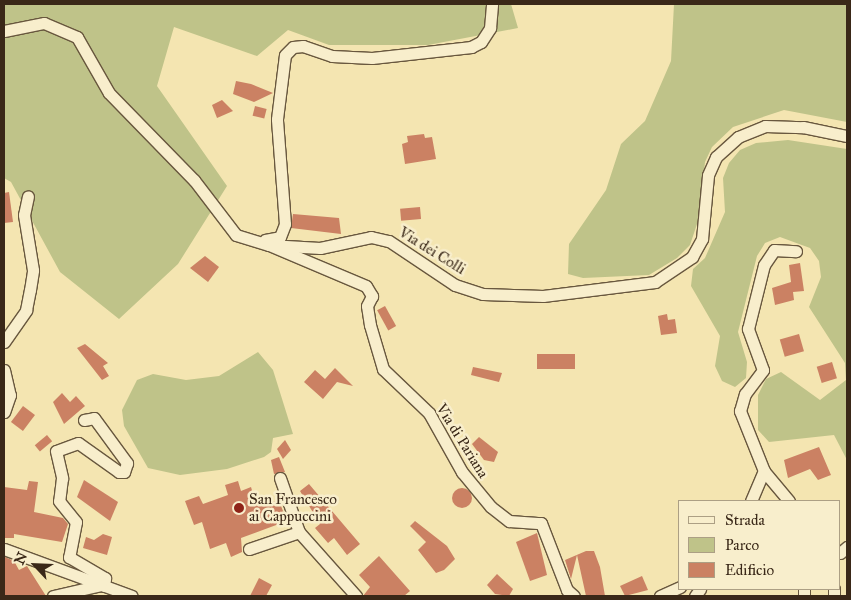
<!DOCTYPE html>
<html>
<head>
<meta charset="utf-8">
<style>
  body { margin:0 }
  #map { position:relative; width:851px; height:600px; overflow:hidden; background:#f4e5b1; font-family:"IM FELL Great Primer",serif }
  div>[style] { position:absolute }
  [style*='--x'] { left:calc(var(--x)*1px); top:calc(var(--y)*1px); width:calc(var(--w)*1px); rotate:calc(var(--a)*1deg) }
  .green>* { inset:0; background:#bfc389 }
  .building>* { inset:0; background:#cb8163; transform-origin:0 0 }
  .round { border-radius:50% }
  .roads { filter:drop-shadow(1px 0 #68573e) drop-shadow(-1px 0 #68573e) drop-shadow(0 1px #68573e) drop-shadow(0 -1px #68573e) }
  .minor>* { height:11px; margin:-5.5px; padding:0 5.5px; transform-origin:5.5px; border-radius:5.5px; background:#f8eecc }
  .dots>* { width:14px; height:14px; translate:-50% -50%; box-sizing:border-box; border:2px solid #f8eecc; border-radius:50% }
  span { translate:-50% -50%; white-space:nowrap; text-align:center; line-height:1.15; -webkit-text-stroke:5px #f8eecc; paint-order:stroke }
  .street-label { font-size:15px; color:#3a2818 }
  .poi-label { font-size:15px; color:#3a2818 }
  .left { translate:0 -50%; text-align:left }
  .frame { position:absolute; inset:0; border:5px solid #3a2818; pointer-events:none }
  .legend { position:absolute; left:678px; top:500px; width:162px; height:90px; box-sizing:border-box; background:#f8eecc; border:1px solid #ac9f84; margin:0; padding:6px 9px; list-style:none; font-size:15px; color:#3a2818 }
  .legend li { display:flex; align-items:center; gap:10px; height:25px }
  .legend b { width:25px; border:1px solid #ac9f84 }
  .north { position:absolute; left:10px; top:540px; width:50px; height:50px; -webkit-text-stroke:4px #f8eecc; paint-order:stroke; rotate:295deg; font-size:14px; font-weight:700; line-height:20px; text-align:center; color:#3a2818 }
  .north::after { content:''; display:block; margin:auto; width:18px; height:22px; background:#3a2818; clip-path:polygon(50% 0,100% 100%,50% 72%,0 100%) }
</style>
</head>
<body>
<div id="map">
  <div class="green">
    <div style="clip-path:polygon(4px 4px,511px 4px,518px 28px,428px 45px,329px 45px,288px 30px,257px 56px,174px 27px,157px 86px,227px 186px,178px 264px,119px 319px,60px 272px,11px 182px,4px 178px)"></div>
    <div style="clip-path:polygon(674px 4px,847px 4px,847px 122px,784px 110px,733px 127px,712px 147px,705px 162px,699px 218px,690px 245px,677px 258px,649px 275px,583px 278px,568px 274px,569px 244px,606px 190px,621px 144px,645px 121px,671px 61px)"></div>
    <div style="clip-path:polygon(788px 140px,847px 149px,847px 460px,834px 435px,769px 442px,758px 430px,758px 395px,766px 379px,781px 372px,820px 400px,846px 380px,845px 363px,809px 307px,821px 277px,819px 261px,810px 248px,780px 237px,765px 243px,757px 256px,738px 332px,747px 362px,746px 378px,735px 387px,722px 381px,715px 366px,720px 336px,691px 286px,693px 269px,705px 258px,725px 212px,723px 178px,729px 163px,740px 150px,756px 143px)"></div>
    <div style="clip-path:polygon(258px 352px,273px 370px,293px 434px,273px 438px,271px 452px,264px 457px,227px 469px,180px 475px,148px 468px,124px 426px,122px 410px,137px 380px,153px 374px,186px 380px,219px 376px)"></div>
  </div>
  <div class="building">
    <div style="clip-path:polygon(236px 81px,251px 84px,273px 93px,254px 102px,233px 94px)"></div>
    <div style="clip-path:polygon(222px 100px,233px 111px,217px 118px,212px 105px)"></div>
    <div style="left:255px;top:106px;width:12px;height:10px;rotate:14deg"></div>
    <div style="clip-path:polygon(424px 134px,425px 138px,432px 137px,436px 159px,405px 164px,402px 144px,408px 142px,407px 136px)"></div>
    <div style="clip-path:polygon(9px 192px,13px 222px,4px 223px,4px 193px)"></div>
    <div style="left:420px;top:207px;width:12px;height:20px;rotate:85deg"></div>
    <div style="clip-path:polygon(293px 214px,339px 218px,341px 234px,291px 228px)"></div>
    <div style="clip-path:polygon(205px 256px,219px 267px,208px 282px,190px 268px)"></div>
    <div style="clip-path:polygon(800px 263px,804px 291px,793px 292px,794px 300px,775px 305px,772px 288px,791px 282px,789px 265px)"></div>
    <div style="left:385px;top:306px;width:23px;height:9px;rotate:61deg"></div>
    <div style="clip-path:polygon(667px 314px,668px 320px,675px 319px,677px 333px,661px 335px,658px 316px)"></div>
    <div style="left:799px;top:334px;width:18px;height:20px;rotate:74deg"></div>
    <div style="clip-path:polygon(85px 344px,108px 363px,103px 366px,109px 376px,102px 380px,77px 348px)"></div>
    <div style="left:537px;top:354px;width:38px;height:15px"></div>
    <div style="left:832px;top:362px;width:17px;height:16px;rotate:73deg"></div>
    <div style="clip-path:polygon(473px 367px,502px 373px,499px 382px,471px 375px)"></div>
    <div style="clip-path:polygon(335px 368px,353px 386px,337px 382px,323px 399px,304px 382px,315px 370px,325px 379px)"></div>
    <div style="clip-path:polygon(62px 393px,70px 402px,76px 396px,85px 406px,64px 424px,53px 402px)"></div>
    <div style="left:23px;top:406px;width:15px;height:20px;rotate:37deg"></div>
    <div style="left:47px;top:435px;width:8px;height:16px;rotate:50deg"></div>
    <div style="clip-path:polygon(479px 437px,498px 452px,494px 462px,484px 460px,472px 444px)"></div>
    <div style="clip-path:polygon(285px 440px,291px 450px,283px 459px,277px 449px)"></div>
    <div style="clip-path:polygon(819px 447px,831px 475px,818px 480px,810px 469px,788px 478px,784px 460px)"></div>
    <div style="clip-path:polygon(279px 457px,285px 472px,274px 474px,271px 460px)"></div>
    <div style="clip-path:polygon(84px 480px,118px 502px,110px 521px,77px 497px)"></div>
    <div style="clip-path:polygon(29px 481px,38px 482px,34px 512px,63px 518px,68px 524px,62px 542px,14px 534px,14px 538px,4px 538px,4px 487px,27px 490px)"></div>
    <div style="clip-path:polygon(238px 481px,241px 491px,251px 487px,256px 504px,279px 501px,287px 521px,241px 538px,242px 552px,231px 557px,226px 543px,210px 549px,202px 522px,194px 525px,185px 501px,199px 496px,203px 504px,228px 495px,225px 485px)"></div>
    <div style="clip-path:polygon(309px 484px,360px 544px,347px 555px,334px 538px,328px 543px,315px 528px,320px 524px,300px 491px)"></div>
    <div class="round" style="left:452px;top:488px;width:20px;height:20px"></div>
    <div style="clip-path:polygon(415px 521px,447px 546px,455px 559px,444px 570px,436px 573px,418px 550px,426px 542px,410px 526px)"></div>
    <div style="clip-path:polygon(537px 533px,547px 575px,530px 581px,516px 542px)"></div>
    <div style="clip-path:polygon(103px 534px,112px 537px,107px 555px,83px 548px,86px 537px,94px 540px)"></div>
    <div style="clip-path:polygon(586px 551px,594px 551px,600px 567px,605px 596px,586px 596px,577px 555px,571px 579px,565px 560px)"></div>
    <div style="clip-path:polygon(379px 556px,410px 591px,404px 596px,363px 596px,370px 587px,359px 575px)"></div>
    <div style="clip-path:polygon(5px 557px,14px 561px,19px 570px,27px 566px,46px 596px,4px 596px)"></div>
    <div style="clip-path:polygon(497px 574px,513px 589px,509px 596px,495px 594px,487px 585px)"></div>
    <div style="clip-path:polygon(642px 576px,648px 590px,625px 596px,620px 586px)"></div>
    <div style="clip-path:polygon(259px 578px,272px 585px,266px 596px,250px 596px)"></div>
  </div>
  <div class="roads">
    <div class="minor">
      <div style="--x:4;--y:31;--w:41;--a:-11.3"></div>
      <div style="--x:44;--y:23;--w:36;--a:23"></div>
      <div style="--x:77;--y:37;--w:64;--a:60.3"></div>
      <div style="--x:109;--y:93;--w:122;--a:45.7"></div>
      <div style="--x:194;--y:180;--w:69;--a:52.6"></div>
      <div style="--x:236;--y:235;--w:34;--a:17"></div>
      <div style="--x:269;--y:245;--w:51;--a:3.4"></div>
      <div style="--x:320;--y:248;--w:52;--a:-12.2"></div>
      <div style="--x:371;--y:237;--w:18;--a:13"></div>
      <div style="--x:389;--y:241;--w:79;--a:33.7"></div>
      <div style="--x:455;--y:285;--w:29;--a:18"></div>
      <div style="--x:483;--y:294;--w:60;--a:1.9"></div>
      <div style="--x:543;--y:296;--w:113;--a:-7.1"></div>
      <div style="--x:655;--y:282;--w:45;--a:-34"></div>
      <div style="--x:692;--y:257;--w:21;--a:-61"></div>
      <div style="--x:702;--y:239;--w:64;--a:-84.6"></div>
      <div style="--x:708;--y:175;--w:20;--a:-66"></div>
      <div style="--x:716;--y:157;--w:30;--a:-42"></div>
      <div style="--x:738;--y:137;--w:29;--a:-22"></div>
      <div style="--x:765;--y:126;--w:38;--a:2"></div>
      <div style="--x:803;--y:127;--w:45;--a:11.6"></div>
      <div style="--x:265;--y:240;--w:15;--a:-11"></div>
      <div style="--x:280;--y:237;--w:14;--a:-69"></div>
      <div style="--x:285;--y:224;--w:105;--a:-94.4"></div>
      <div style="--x:277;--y:119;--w:64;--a:-82.9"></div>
      <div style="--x:285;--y:55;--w:11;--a:-45"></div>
      <div style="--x:293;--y:47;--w:10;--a:-6"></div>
      <div style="--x:303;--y:46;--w:31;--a:19"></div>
      <div style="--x:332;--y:56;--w:40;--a:2.9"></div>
      <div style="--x:372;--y:58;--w:100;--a:-6.3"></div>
      <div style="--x:471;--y:47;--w:11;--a:-27"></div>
      <div style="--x:481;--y:42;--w:17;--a:-57"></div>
      <div style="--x:490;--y:28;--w:24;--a:-85"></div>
      <div style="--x:269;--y:245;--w:105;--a:22.9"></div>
      <div style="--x:366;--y:286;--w:12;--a:59"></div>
      <div style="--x:372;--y:296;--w:11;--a:117"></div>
      <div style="--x:367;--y:306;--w:19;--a:81"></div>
      <div style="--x:370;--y:325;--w:46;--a:73.5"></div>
      <div style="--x:383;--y:369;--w:64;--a:43.7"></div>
      <div style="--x:429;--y:413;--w:68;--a:60.8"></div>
      <div style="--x:462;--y:472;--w:45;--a:50.4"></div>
      <div style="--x:491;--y:507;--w:23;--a:38"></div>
      <div style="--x:509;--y:521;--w:32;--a:4"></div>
      <div style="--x:541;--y:523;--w:72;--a:68.8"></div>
      <div style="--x:567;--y:590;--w:9;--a:41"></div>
      <div style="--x:4;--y:342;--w:39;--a:-55"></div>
      <div style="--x:26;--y:310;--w:20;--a:-79"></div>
      <div style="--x:30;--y:290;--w:20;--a:-81"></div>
      <div style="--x:33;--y:270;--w:56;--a:-99.3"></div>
      <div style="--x:24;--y:215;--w:19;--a:-78"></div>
      <div style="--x:4;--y:370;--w:26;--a:77"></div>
      <div style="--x:10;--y:395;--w:18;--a:109"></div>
      <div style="--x:84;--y:420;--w:10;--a:-11"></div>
      <div style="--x:94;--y:418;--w:56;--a:53.7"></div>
      <div style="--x:127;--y:463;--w:9;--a:108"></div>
      <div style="--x:124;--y:472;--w:5;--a:180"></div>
      <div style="--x:119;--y:472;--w:50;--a:-144.7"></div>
      <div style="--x:78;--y:443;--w:23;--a:160"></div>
      <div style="--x:56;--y:451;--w:28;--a:77"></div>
      <div style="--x:62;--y:478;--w:23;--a:97"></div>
      <div style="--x:59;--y:501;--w:27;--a:51"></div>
      <div style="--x:76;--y:522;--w:36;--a:101"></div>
      <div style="--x:69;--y:557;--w:42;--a:30.3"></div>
      <div style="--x:105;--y:578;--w:8;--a:97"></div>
      <div style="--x:280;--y:478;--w:57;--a:70.6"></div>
      <div style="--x:299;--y:532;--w:86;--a:48.3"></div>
      <div style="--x:751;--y:501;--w:33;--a:-67"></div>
      <div style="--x:789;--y:501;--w:39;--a:-130"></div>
      <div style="--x:764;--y:471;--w:65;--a:-111.8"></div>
      <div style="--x:740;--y:411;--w:18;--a:-74"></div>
      <div style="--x:745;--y:394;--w:30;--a:-53"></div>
      <div style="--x:763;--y:370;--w:44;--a:-110.1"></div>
      <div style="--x:748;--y:329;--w:66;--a:-76"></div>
      <div style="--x:764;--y:265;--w:18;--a:-56"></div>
      <div style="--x:774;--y:250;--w:22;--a:3"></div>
      <div style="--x:4;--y:549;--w:136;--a:20.2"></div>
      <div style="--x:249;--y:549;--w:53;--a:-18.8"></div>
      <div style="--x:840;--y:553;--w:9;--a:-41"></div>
      <div style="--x:804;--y:589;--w:7;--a:90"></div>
      <div style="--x:834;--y:589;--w:7;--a:90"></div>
      <div style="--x:53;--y:596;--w:49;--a:-12.9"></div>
      <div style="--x:660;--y:596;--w:22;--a:-24"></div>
      <div style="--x:695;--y:596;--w:9;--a:-54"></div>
    </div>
  </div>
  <div class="dots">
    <div style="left:239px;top:508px;background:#8f2418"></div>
  </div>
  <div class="street-label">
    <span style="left:432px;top:251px;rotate:32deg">Via dei Colli</span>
    <span style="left:462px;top:441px;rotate:58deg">Via di Pariana</span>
  </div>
  <div class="poi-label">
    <span class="left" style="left:249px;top:508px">San Francesco<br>ai Cappuccini</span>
  </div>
  <div class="frame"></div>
  <ul class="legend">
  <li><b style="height:6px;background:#f8eecc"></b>Strada</li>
  <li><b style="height:14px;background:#bfc389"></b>Parco</li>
  <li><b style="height:14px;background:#cb8163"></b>Edificio</li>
  </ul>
  <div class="north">N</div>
</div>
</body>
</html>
